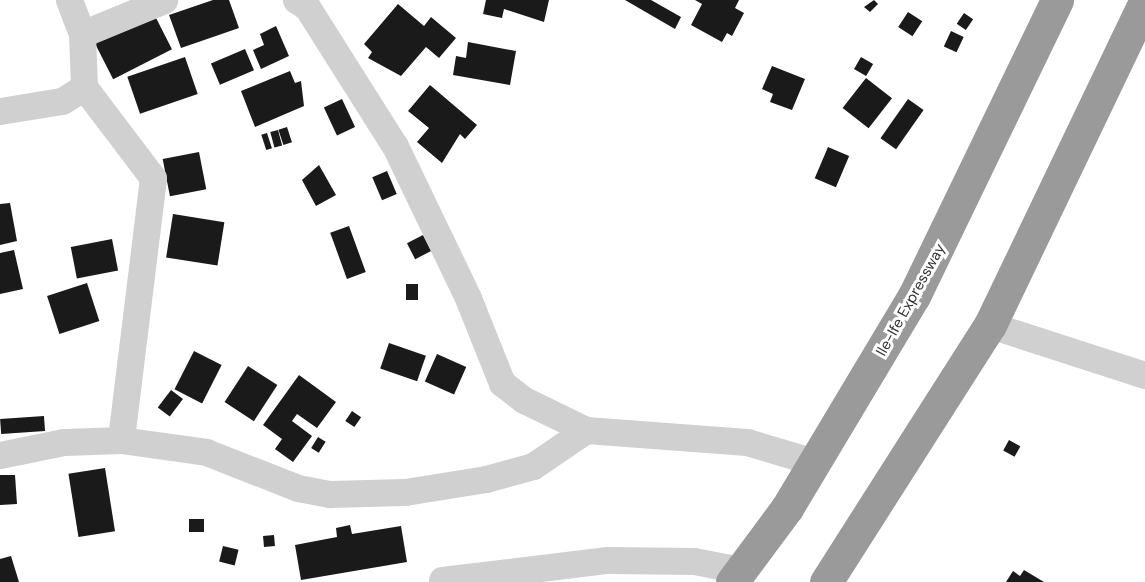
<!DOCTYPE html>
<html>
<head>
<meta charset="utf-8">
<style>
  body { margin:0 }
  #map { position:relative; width:1145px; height:582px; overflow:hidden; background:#fff; font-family:"DM Sans",sans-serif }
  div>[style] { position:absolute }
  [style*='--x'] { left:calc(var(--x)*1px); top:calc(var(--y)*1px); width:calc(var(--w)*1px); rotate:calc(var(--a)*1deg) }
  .building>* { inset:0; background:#1a1a1a; transform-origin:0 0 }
  .minor>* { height:27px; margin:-13.5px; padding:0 13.5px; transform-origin:13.5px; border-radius:13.5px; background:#d0d0d0 }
  .highway>* { height:33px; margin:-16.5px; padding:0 16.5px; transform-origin:16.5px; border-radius:16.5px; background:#9a9a9a }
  span { translate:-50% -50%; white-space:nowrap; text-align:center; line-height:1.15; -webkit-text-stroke:6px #fff; paint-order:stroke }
  .street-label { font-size:15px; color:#333 }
</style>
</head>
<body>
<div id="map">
  <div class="building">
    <div style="clip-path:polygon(213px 0,229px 0,239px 28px,181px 48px,169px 15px)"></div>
    <div style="clip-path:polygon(486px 0,549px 0,544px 22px,504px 9px,502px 18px,483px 14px)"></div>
    <div style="clip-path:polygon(625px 0,651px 0,681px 17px,675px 29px)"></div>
    <div style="clip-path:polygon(695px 0,739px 0,735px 8px,744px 13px,732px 36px,727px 33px,722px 42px,691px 25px,702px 4px)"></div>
    <div style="clip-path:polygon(874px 0,878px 4px,870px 12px,864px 7px)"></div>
    <div style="clip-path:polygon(398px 4px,424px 26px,431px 17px,456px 38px,439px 58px,426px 47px,401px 76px,368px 58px,372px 52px,364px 44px)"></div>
    <div style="left:152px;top:10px;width:44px;height:66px;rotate:63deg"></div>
    <div style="left:908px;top:12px;width:17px;height:18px;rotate:33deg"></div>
    <div style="left:964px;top:13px;width:11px;height:13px;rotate:34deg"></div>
    <div style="clip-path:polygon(276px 26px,289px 56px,261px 69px,253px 50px,264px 45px,260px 34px)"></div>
    <div style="left:951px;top:31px;width:14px;height:17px;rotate:25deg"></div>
    <div style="clip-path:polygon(468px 42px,516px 51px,510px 85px,453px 75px,456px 56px,466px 58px)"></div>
    <div style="left:245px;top:49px;width:23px;height:37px;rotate:67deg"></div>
    <div style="left:185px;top:57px;width:39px;height:61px;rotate:71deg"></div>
    <div style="left:861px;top:57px;width:14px;height:14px;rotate:30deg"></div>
    <div style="clip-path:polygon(772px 66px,805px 79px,792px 110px,770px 102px,773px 94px,762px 89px)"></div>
    <div style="clip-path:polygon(290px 71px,295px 83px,301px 81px,304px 106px,255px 127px,241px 91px)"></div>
    <div style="left:866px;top:78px;width:33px;height:38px;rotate:38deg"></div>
    <div style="clip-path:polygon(430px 85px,477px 125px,465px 139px,460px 134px,442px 163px,417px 142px,429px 128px,408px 111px)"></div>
    <div style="left:342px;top:99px;width:31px;height:20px;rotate:65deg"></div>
    <div style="left:908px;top:99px;width:19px;height:48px;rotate:35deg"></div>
    <div style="left:287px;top:127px;width:16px;height:9px;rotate:72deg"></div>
    <div style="left:278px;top:130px;width:16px;height:8px;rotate:75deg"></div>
    <div style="left:267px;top:133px;width:16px;height:6px;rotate:72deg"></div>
    <div style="left:828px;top:147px;width:23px;height:34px;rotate:23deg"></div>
    <div style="left:199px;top:152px;width:38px;height:37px;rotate:79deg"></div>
    <div style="clip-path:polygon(319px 165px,336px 195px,316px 206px,302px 180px)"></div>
    <div style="left:387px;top:171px;width:25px;height:16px;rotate:67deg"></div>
    <div style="clip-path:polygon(10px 203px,17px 241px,0 245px,0 204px)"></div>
    <div style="left:173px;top:214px;width:52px;height:44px;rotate:9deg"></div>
    <div style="left:349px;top:226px;width:49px;height:20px;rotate:70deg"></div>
    <div style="left:423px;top:235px;width:18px;height:18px;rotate:63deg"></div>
    <div style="left:112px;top:239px;width:32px;height:42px;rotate:79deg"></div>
    <div style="clip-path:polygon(14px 250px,23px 289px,0 294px,0 253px)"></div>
    <div style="left:87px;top:283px;width:40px;height:42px;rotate:72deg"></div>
    <div style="left:406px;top:284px;width:12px;height:16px"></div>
    <div style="left:389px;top:343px;width:39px;height:27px;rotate:19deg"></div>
    <div style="left:194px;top:351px;width:31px;height:43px;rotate:27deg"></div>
    <div style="left:437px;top:354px;width:32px;height:30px;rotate:24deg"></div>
    <div style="left:248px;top:366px;width:35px;height:43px;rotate:33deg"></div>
    <div style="clip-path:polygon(299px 375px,336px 402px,317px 428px,297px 414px,292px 421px,312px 436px,293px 462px,275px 449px,282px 439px,263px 425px)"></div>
    <div style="left:171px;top:390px;width:15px;height:22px;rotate:37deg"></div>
    <div style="left:352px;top:411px;width:11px;height:12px;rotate:34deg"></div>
    <div style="left:44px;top:416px;width:15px;height:44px;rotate:86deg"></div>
    <div style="left:318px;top:437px;width:9px;height:13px;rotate:32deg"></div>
    <div style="left:1009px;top:440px;width:13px;height:12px;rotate:29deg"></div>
    <div style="left:105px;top:468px;width:64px;height:37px;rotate:81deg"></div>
    <div style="clip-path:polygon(0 475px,15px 475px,17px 504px,0 505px)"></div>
    <div style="left:189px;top:519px;width:15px;height:13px"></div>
    <div style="clip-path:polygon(350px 525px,352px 534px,401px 526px,407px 562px,301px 580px,295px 545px,337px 537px,336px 528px)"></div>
    <div style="left:274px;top:535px;width:11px;height:11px;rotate:85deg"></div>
    <div style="left:223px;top:546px;width:16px;height:16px;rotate:14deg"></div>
    <div style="clip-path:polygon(11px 556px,19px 582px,0 582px,0 559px)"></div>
    <div style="clip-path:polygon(1024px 570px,1044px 582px,1006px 582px,1013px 571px,1020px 576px)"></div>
  </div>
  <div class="minor">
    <div style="--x:69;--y:0;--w:36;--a:69"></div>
    <div style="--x:82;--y:34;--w:53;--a:87.8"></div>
    <div style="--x:84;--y:87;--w:114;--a:52.8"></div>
    <div style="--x:153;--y:178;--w:264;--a:97"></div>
    <div style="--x:296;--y:0;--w:13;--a:32"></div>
    <div style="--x:307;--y:7;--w:165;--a:57.7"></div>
    <div style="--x:395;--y:146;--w:169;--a:64.3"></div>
    <div style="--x:468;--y:298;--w:92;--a:68.2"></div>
    <div style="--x:502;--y:383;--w:28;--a:38"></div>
    <div style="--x:524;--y:400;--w:69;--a:25.8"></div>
    <div style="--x:82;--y:34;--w:89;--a:-22.5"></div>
    <div style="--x:0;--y:111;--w:63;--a:-9.2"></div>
    <div style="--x:62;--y:101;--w:26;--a:-32"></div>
    <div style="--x:990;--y:325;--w:163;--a:17.9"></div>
    <div style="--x:0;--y:455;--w:65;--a:-11.5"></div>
    <div style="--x:64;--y:442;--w:57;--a:-2"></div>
    <div style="--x:121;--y:440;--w:86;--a:8"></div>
    <div style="--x:206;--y:452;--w:99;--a:21.4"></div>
    <div style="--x:298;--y:488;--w:33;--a:11"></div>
    <div style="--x:330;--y:494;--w:75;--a:-1.5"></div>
    <div style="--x:405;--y:492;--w:82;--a:-9.1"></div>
    <div style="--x:486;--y:479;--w:49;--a:-15.5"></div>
    <div style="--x:533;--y:466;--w:64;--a:-34.2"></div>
    <div style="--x:586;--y:430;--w:161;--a:4.3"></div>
    <div style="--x:747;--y:442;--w:70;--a:16.6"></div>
    <div style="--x:442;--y:580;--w:167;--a:-6.9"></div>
    <div style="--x:608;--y:560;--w:86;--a:0.7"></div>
    <div style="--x:694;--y:561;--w:47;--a:11.1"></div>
  </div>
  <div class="highway">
    <div style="--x:732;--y:582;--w:92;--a:-53.4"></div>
    <div style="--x:787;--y:508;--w:247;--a:-59.1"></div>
    <div style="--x:914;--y:296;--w:329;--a:-64.2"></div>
    <div style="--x:826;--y:582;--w:305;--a:-57.5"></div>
    <div style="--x:990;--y:325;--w:358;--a:-64.4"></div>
  </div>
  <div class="street-label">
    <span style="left:911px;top:300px;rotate:-61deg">Ile-Ife Expressway</span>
  </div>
</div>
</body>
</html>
